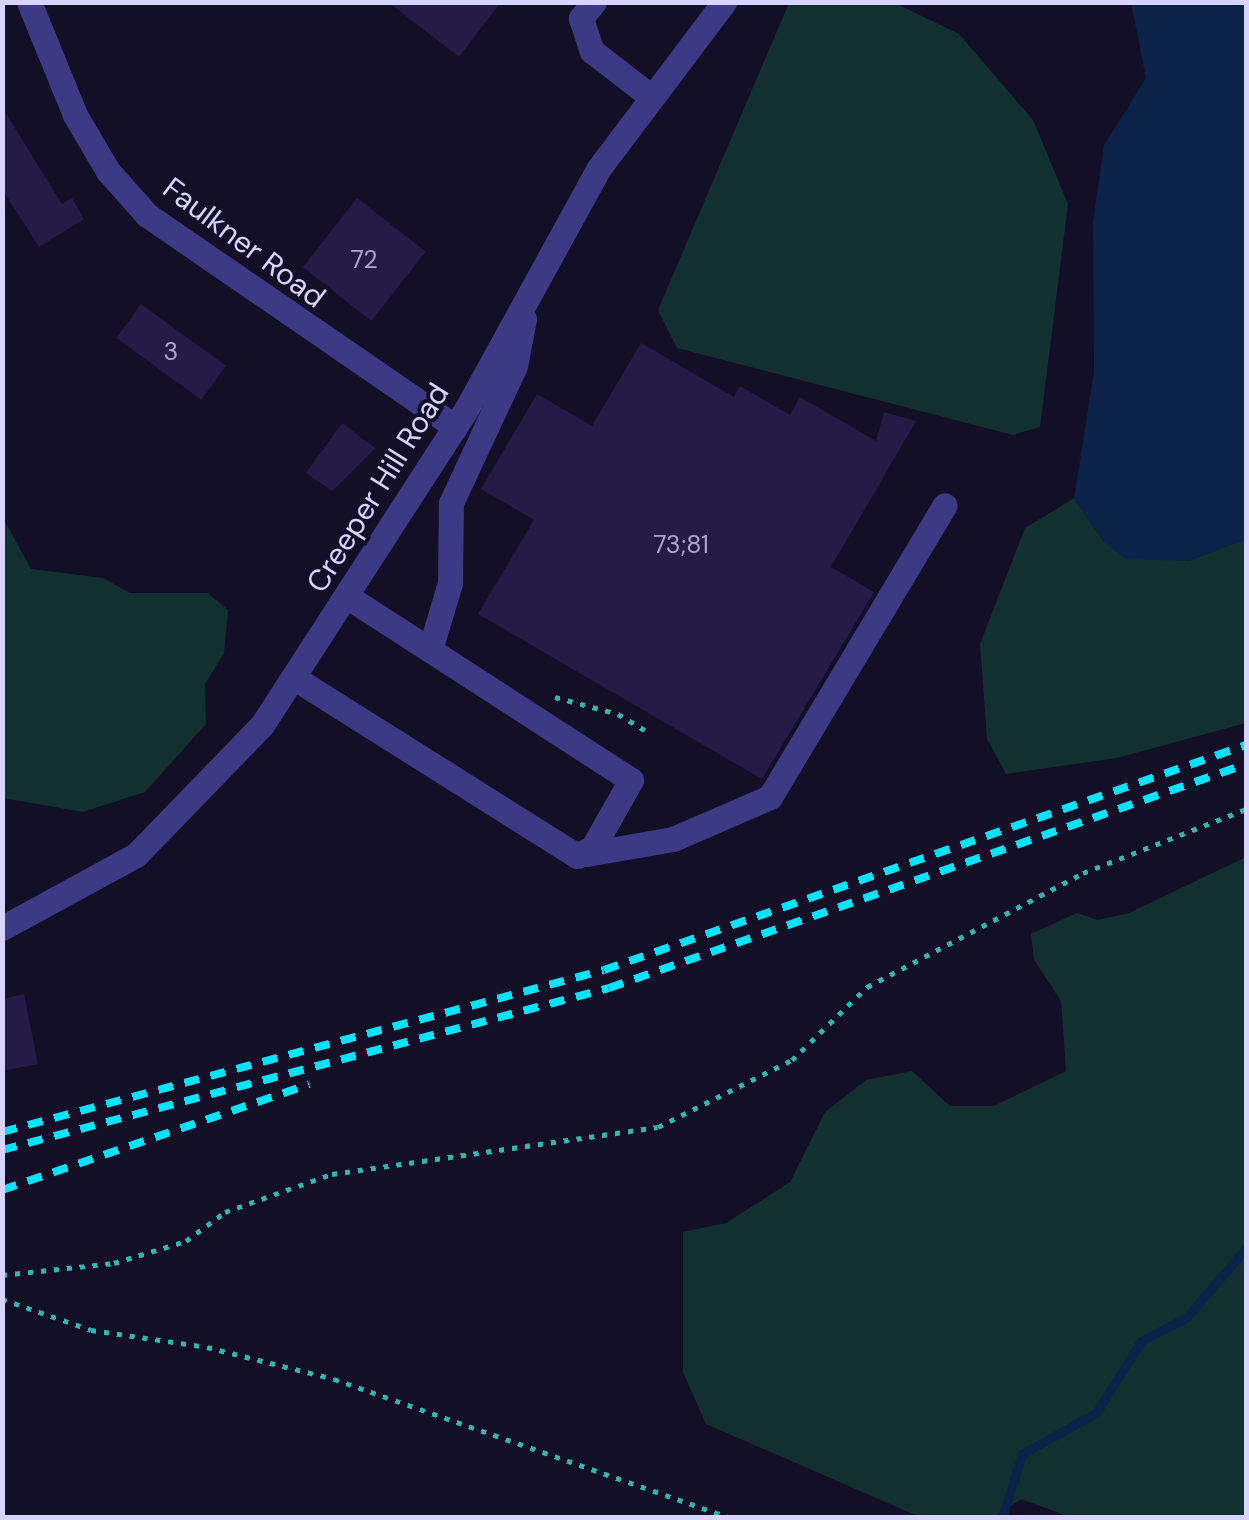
<!DOCTYPE html>
<html>
<head>
<meta charset="utf-8">
<style>
  body { margin:0 }
  #map { position:relative; width:1249px; height:1520px; overflow:hidden; background:#130f26; font-family:"DM Sans",sans-serif }
  div>[style] { position:absolute }
  [style*='--x'] { left:calc(var(--x)*1px); top:calc(var(--y)*1px); width:calc(var(--w)*1px); rotate:calc(var(--a)*1deg) }
  .green>* { inset:0; background:#12302f }
  .water>* { inset:0; background:#0c2248 }
  .stream>* { height:9px; margin:-4.5px; padding:0 4.5px; transform-origin:4.5px; border-radius:4.5px; background:#0c2248 }
  .building>* { inset:0; background:#241b47; transform-origin:0 0 }
  .path>* { height:5px; margin-top:-2.5px; transform-origin:0; background:repeating-linear-gradient(90deg,#2fb8b0 0 5px,transparent 0 13px) }
  .minor>* { height:25px; margin:-12.5px; padding:0 12.5px; transform-origin:12.5px; border-radius:12.5px; background:#3d3a85 }
  .rail>* { height:8px; margin-top:-4px; transform-origin:0; background:repeating-linear-gradient(90deg,#00e5ff 0 15px,transparent 0 27px) }
  span { translate:-50% -50%; white-space:nowrap; text-align:center; line-height:1.15; -webkit-text-stroke:8px #130f26; paint-order:stroke }
  .number-label { font-size:25px; color:#aca6d1 }
  .number-label span { -webkit-text-stroke-width:0 }
  .street-label { font-size:30px; color:#d9d4ff }
  .frame { position:absolute; inset:0; border:5px solid #d9d4ff; pointer-events:none }
</style>
</head>
<body>
<div id="map">
  <div class="green">
    <div style="clip-path:polygon(789px 3px,895px 3px,959px 34px,1033px 120px,1068px 204px,1040px 427px,1013px 435px,677px 348px,658px 310px)"></div>
    <div style="clip-path:polygon(1074px 498px,1104px 542px,1188px 561px,1246px 539px,1246px 723px,1117px 758px,1006px 774px,987px 739px,980px 644px,1025px 528px)"></div>
    <div style="clip-path:polygon(3px 518px,31px 569px,103px 578px,130px 593px,208px 593px,228px 610px,224px 653px,205px 684px,206px 724px,145px 792px,83px 812px,3px 798px)"></div>
    <div style="clip-path:polygon(1246px 857px,1246px 1517px,1070px 1517px,1021px 1499px,995px 1517px,920px 1517px,706px 1424px,683px 1372px,683px 1232px,726px 1223px,790px 1182px,825px 1112px,866px 1080px,912px 1071px,950px 1106px,994px 1106px,1066px 1071px,1061px 1001px,1034px 960px,1031px 934px,1077px 913px,1098px 920px,1129px 913px)"></div>
  </div>
  <div class="water">
    <div style="clip-path:polygon(1131px 3px,1246px 3px,1246px 539px,1188px 561px,1126px 559px,1104px 542px,1074px 498px,1094px 372px,1093px 222px,1104px 145px,1146px 78px)"></div>
  </div>
  <div class="stream">
    <div style="--x:1002;--y:1518;--w:67;--a:-72.6"></div>
    <div style="--x:1022;--y:1454;--w:85;--a:-29"></div>
    <div style="--x:1096;--y:1413;--w:85;--a:-58"></div>
    <div style="--x:1141;--y:1341;--w:52;--a:-27.6"></div>
    <div style="--x:1187;--y:1317;--w:91;--a:-49.5"></div>
  </div>
  <div class="building">
    <div style="clip-path:polygon(388px 2px,501px 2px,459px 57px)"></div>
    <div style="clip-path:polygon(2px 107px,62px 204px,72px 198px,84px 219px,39px 247px,2px 189px)"></div>
    <div style="left:357px;top:198px;width:87px;height:88px;rotate:38deg"></div>
    <div style="left:141px;top:304px;width:105px;height:42px;rotate:36deg"></div>
    <div style="clip-path:polygon(641px 343px,734px 397px,740px 386px,790px 415px,800px 397px,876px 441px,884px 412px,916px 421px,831px 567px,874px 592px,762px 779px,478px 614px,534px 520px,481px 489px,537px 394px,592px 426px)"></div>
    <div style="clip-path:polygon(342px 423px,375px 448px,332px 491px,306px 473px)"></div>
    <div style="clip-path:polygon(24px 994px,38px 1064px,2px 1071px,2px 999px)"></div>
  </div>
  <div class="path">
    <div style="--x:555;--y:697;--w:65;--a:15.1"></div>
    <div style="--x:618;--y:714;--w:37;--a:31"></div>
    <div style="--x:2;--y:1275;--w:113;--a:-6.1"></div>
    <div style="--x:114;--y:1263;--w:75;--a:-17"></div>
    <div style="--x:186;--y:1241;--w:49;--a:-36.6"></div>
    <div style="--x:225;--y:1212;--w:114;--a:-19.6"></div>
    <div style="--x:332;--y:1174;--w:329;--a:-8.2"></div>
    <div style="--x:658;--y:1127;--w:150;--a:-26.6"></div>
    <div style="--x:792;--y:1060;--w:105;--a:-44.2"></div>
    <div style="--x:867;--y:987;--w:244;--a:-27.8"></div>
    <div style="--x:1083;--y:873;--w:175;--a:-21.4"></div>
    <div style="--x:2;--y:1299;--w:94;--a:19.2"></div>
    <div style="--x:91;--y:1330;--w:117;--a:8.3"></div>
    <div style="--x:207;--y:1347;--w:131;--a:14.1"></div>
    <div style="--x:334;--y:1379;--w:420;--a:19.3"></div>
  </div>
  <div class="minor">
    <div style="--x:29;--y:2;--w:122;--a:67.8"></div>
    <div style="--x:75;--y:115;--w:65;--a:59.5"></div>
    <div style="--x:108;--y:171;--w:59;--a:48.4"></div>
    <div style="--x:147;--y:215;--w:374;--a:34.5"></div>
    <div style="--x:594;--y:2;--w:21;--a:129"></div>
    <div style="--x:581;--y:18;--w:35;--a:72"></div>
    <div style="--x:592;--y:51;--w:72;--a:37.7"></div>
    <div style="--x:430;--y:650;--w:70;--a:-73.4"></div>
    <div style="--x:450;--y:583;--w:80;--a:-89.3"></div>
    <div style="--x:451;--y:503;--w:151;--a:-65"></div>
    <div style="--x:515;--y:366;--w:48;--a:-79.2"></div>
    <div style="--x:296;--y:679;--w:332;--a:32.2"></div>
    <div style="--x:577;--y:856;--w:18;--a:-29"></div>
    <div style="--x:593;--y:847;--w:77;--a:-60.4"></div>
    <div style="--x:631;--y:780;--w:337;--a:-147.1"></div>
    <div style="--x:587;--y:854;--w:87;--a:-9.9"></div>
    <div style="--x:673;--y:839;--w:106;--a:-23.4"></div>
    <div style="--x:770;--y:797;--w:340;--a:-59.1"></div>
    <div style="--x:2;--y:928;--w:153;--a:-28.6"></div>
    <div style="--x:136;--y:855;--w:181;--a:-45.9"></div>
    <div style="--x:262;--y:725;--w:378;--a:-57.1"></div>
    <div style="--x:467;--y:408;--w:274;--a:-61.2"></div>
    <div style="--x:599;--y:168;--w:208;--a:-53"></div>
  </div>
  <div class="rail">
    <div style="--x:2;--y:1132;--w:623;--a:-15.06"></div>
    <div style="--x:604;--y:970;--w:680;--a:-19.31"></div>
    <div style="--x:2;--y:1150;--w:628;--a:-14.94"></div>
    <div style="--x:609;--y:988;--w:675;--a:-19.37"></div>
    <div style="--x:2;--y:1190;--w:325;--a:-19"></div>
  </div>
  <div class="number-label">
    <span style="left:364px;top:260px">72</span>
    <span style="left:171px;top:352px">3</span>
    <span style="left:681px;top:545px">73;81</span>
  </div>
  <div class="street-label">
    <span style="left:244px;top:243px;rotate:37deg">Faulkner Road</span>
    <span style="left:378px;top:488px;rotate:-58deg">Creeper Hill Road</span>
  </div>
  <div class="frame"></div>
</div>
</body>
</html>
